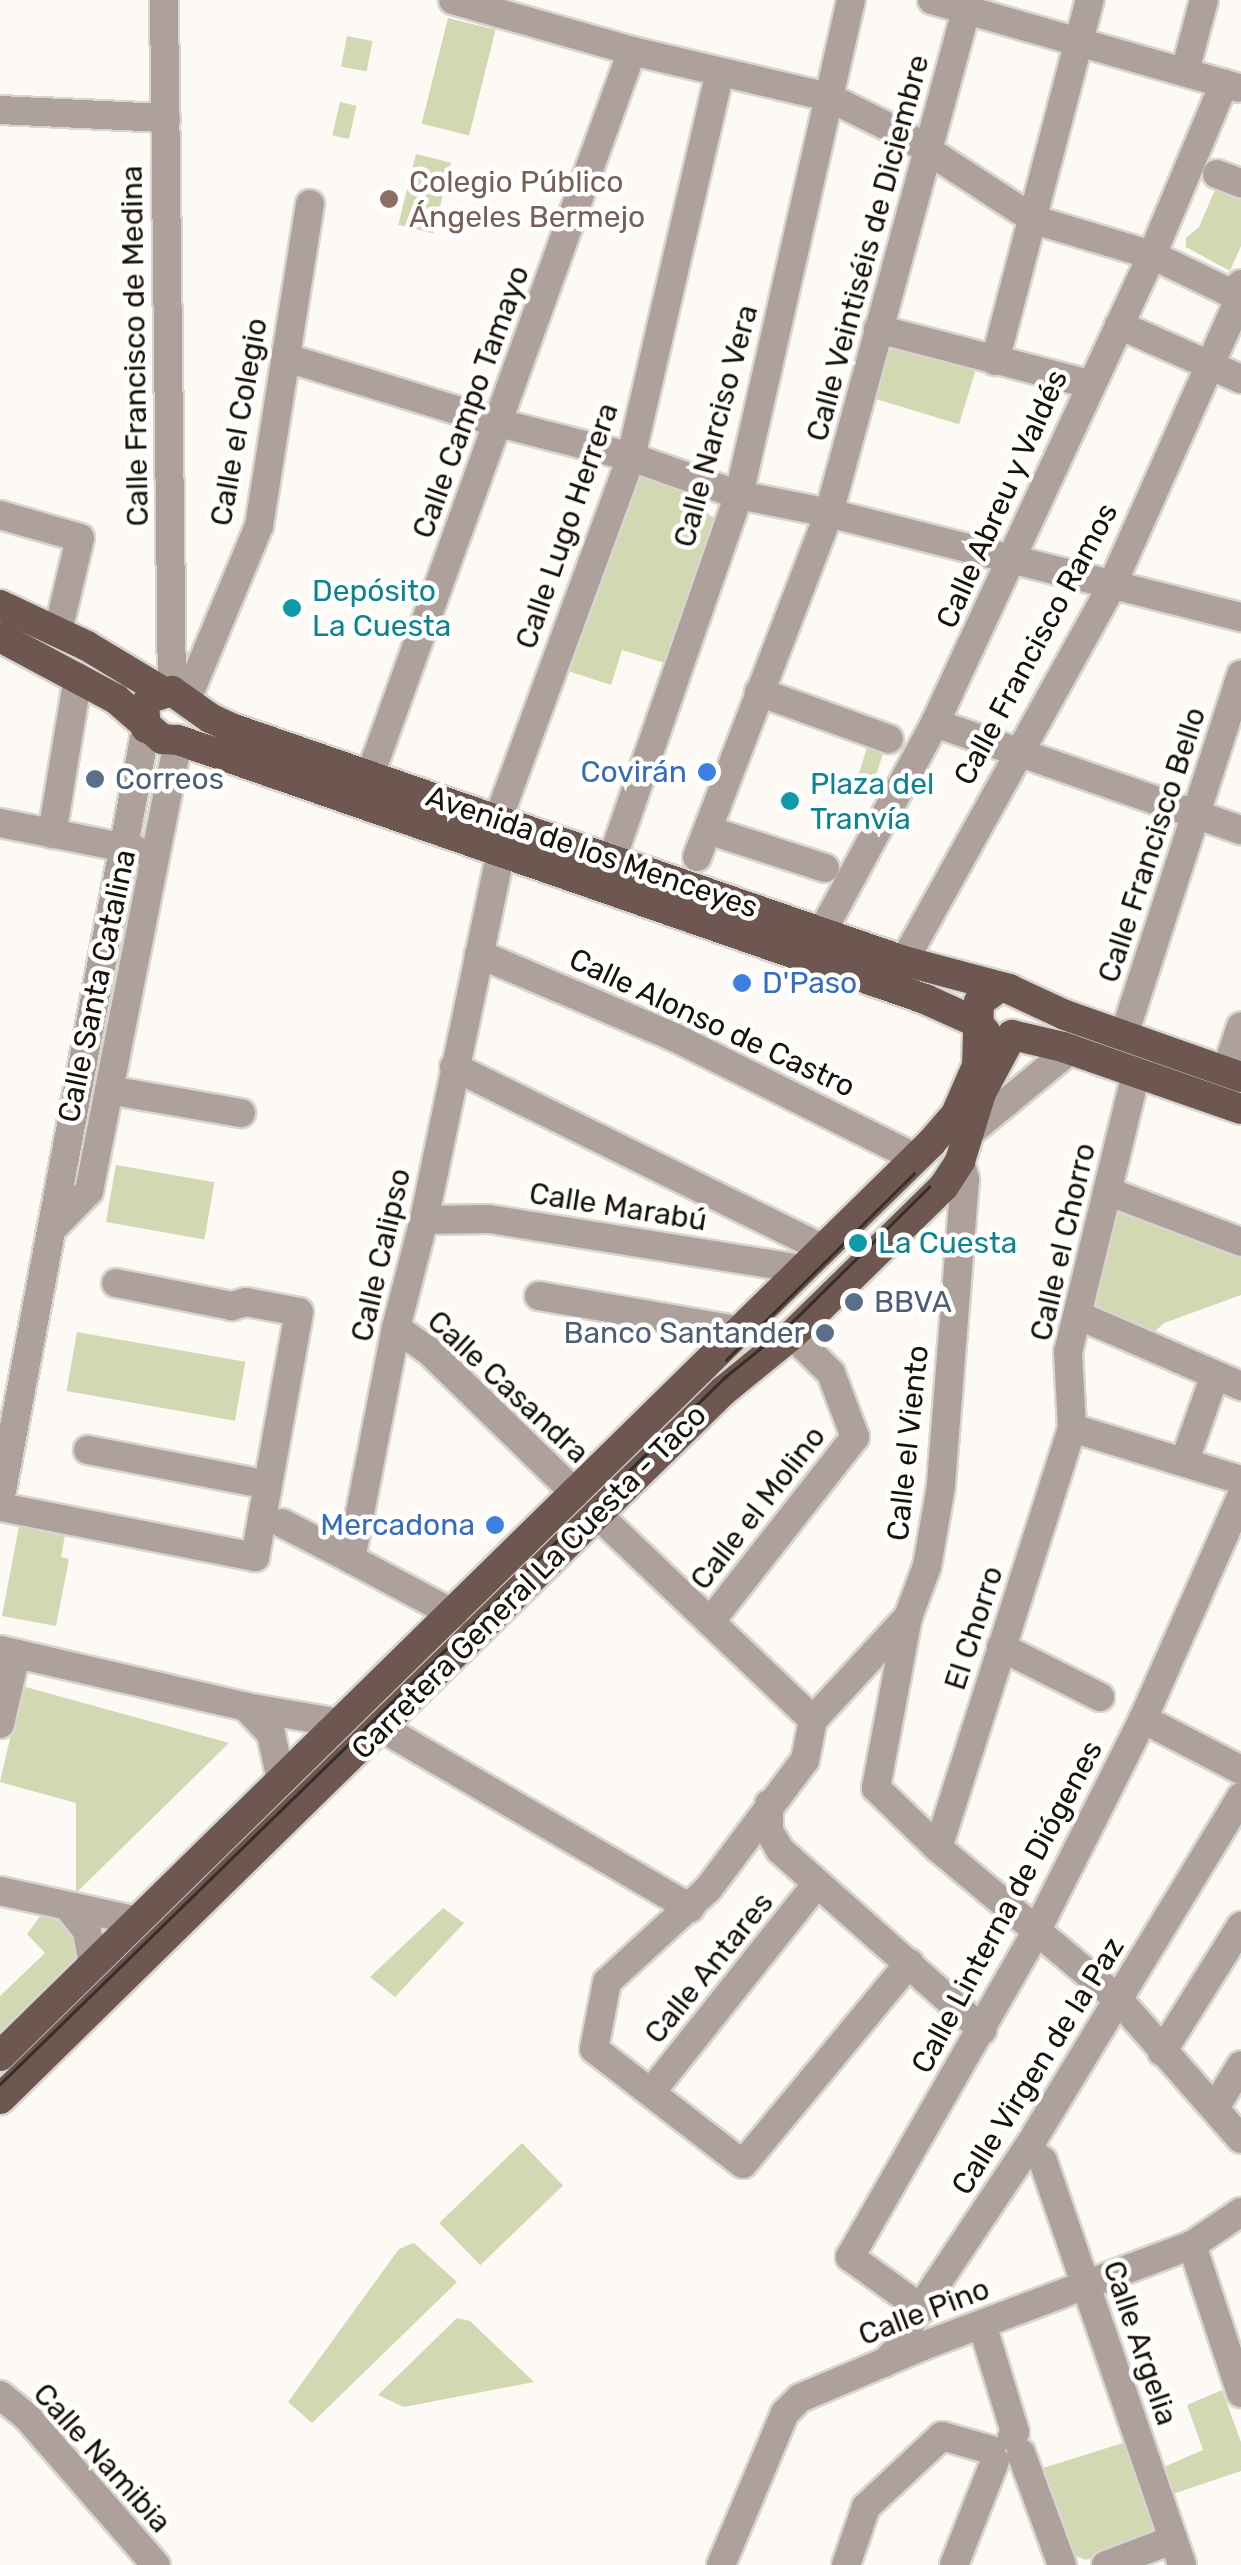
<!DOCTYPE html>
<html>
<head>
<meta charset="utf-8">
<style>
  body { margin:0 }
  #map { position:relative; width:1241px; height:2565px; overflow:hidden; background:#fdfaf5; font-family:Rubik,sans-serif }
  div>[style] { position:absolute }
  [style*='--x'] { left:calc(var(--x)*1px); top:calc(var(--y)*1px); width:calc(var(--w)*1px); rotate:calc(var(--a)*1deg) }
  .green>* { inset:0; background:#d1d8b2; transform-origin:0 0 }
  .roads { filter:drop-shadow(2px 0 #d8d5cf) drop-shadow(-2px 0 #d8d5cf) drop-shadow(0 2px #d8d5cf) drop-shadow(0 -2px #d8d5cf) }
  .minor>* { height:28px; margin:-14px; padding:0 14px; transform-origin:14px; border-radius:14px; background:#aea19c }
  .major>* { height:30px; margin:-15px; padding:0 15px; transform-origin:15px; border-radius:15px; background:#6e5750 }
  .tram>* { height:2.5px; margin:-1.25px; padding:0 1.25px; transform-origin:1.25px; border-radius:1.25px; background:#343027 }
  .dots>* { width:28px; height:28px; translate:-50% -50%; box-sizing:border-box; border:5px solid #fff; border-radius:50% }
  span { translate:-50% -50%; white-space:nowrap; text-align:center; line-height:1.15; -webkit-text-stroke:9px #fff; paint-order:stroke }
  .education-label { font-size:30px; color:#785e54 }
  .left { translate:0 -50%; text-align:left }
  .street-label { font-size:30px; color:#18130a }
  .culture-label { font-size:30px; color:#0d838f }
  .shop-label { font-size:30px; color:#366cbe }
  .right { translate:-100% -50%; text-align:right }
  .service-label { font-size:30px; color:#4e5e75 }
</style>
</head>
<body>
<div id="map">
  <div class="green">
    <div style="left:448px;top:18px;width:49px;height:109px;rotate:14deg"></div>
    <div style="left:347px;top:36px;width:26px;height:31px;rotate:11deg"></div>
    <div style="left:340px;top:102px;width:17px;height:34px;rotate:13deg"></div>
    <div style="left:416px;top:154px;width:36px;height:73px;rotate:14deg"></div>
    <div style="clip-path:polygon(1222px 187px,1241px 188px,1241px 246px,1230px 271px,1186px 247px,1186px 238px,1199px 227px,1214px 192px)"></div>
    <div style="left:888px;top:342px;width:92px;height:58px;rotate:17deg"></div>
    <div style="clip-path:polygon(637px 471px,697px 494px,709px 515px,718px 520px,665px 663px,622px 650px,611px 685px,565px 670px)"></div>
    <div style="left:868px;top:744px;width:17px;height:51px;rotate:17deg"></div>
    <div style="left:116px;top:1165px;width:100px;height:58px;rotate:10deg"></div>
    <div style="clip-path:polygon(1119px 1211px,1241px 1255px,1241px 1295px,1164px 1323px,1150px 1336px,1093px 1309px)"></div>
    <div style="left:77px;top:1332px;width:171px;height:60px;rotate:10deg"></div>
    <div style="clip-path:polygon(19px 1526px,65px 1535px,61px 1557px,69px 1559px,56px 1626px,2px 1616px)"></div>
    <div style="clip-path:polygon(22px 1686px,229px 1743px,76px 1893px,76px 1803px,0 1782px)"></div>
    <div style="clip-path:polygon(443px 1908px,464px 1923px,395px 1997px,370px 1977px)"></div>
    <div style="clip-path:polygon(41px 1915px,67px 1924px,78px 1952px,74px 1963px,0 2035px,0 1996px,45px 1953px,27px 1934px)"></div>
    <div style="left:522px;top:2143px;width:59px;height:115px;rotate:46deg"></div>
    <div style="clip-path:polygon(414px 2243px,457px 2282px,312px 2423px,288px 2402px,399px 2249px)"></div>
    <div style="clip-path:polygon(457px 2318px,470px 2321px,534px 2382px,404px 2407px,378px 2395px)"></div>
    <div style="clip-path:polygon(1222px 2390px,1241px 2442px,1241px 2471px,1167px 2496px,1159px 2469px,1203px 2450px,1187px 2405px)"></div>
    <div style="clip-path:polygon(1129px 2441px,1158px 2522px,1156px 2536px,1086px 2560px,1074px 2555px,1040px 2469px)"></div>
  </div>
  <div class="roads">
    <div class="minor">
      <div style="--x:164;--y:0;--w:691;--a:89.34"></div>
      <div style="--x:453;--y:0;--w:186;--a:15.9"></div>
      <div style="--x:632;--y:51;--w:201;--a:13.2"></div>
      <div style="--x:828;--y:97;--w:84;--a:26.3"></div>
      <div style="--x:903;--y:134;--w:158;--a:33.1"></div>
      <div style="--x:1035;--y:220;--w:122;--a:16.7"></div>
      <div style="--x:1152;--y:255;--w:99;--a:25.8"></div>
      <div style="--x:932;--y:0;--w:318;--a:16"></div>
      <div style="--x:1185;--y:71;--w:73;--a:-75"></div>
      <div style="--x:0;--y:110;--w:166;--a:2.8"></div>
      <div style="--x:1217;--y:174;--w:26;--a:21"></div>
      <div style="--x:1119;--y:325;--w:133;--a:23.9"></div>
      <div style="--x:878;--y:329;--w:218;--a:14.6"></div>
      <div style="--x:284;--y:357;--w:225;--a:17.1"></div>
      <div style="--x:499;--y:423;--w:136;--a:14.4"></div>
      <div style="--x:631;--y:457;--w:114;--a:19.4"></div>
      <div style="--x:739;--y:495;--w:92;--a:11.3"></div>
      <div style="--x:829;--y:513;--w:425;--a:14.2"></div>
      <div style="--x:995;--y:361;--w:373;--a:-75.3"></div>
      <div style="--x:0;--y:515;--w:83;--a:16"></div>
      <div style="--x:80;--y:538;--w:96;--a:103.3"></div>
      <div style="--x:759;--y:692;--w:138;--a:19.9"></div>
      <div style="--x:187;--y:699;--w:187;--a:-67.4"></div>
      <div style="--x:259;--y:526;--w:326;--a:-81"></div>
      <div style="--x:935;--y:723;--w:324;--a:19.3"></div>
      <div style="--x:370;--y:775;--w:770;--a:-70.11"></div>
      <div style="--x:498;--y:819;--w:386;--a:-69.8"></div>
      <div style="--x:631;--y:457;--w:395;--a:-77"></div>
      <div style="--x:0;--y:823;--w:139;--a:11.2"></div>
      <div style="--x:708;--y:830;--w:123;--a:18"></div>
      <div style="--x:52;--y:834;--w:159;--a:-80.6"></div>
      <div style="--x:697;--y:857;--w:368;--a:-69"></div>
      <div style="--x:829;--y:513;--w:532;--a:-74.74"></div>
      <div style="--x:612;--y:859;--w:386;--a:-70.8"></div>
      <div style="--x:739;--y:495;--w:508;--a:-77.25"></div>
      <div style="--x:822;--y:932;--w:238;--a:-61.6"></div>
      <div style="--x:935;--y:723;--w:516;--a:-65.12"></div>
      <div style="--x:1152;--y:255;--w:186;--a:-67.2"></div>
      <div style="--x:479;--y:954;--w:214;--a:23.1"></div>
      <div style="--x:676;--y:1038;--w:268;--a:26.6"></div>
      <div style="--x:904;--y:961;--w:430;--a:-61"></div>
      <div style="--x:1112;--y:585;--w:315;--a:-66"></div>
      <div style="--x:1240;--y:297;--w:13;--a:-86"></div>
      <div style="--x:1124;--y:1035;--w:379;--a:-72"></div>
      <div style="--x:454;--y:1067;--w:410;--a:26.2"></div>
      <div style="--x:1226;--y:1071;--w:47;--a:-71.6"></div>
      <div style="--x:109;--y:1090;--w:134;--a:9.9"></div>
      <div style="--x:968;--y:1134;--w:134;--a:-39.5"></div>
      <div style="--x:960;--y:1161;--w:19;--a:74"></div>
      <div style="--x:965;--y:1179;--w:308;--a:94.5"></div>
      <div style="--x:941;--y:1486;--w:81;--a:99.9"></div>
      <div style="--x:927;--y:1566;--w:54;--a:110.4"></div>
      <div style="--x:908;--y:1617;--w:174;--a:100.6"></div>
      <div style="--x:876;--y:1788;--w:86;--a:44.1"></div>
      <div style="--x:938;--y:1848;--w:235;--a:40"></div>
      <div style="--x:1118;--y:1999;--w:186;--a:48.7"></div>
      <div style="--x:1107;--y:1191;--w:143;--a:20.8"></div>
      <div style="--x:424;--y:1220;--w:65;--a:-0.9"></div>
      <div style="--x:489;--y:1219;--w:316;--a:9.1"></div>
      <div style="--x:52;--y:1229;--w:53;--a:-45.8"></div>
      <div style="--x:89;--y:1191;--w:460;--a:-78.8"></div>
      <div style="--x:539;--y:1296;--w:205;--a:9.8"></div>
      <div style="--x:1080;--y:1316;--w:176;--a:23.5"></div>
      <div style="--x:396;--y:1328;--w:39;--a:35"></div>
      <div style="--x:428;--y:1350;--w:206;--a:44.2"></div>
      <div style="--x:1072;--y:1428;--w:177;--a:17.1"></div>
      <div style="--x:88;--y:1450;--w:183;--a:11"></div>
      <div style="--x:1185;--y:1460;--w:90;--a:-70.6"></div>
      <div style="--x:0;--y:1501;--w:787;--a:-79.3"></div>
      <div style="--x:0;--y:1507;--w:260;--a:11.1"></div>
      <div style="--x:255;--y:1557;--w:249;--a:-79.8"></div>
      <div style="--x:299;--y:1312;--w:54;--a:-169.3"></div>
      <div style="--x:246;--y:1302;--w:15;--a:164"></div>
      <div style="--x:232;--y:1306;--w:118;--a:-168.8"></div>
      <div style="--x:599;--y:1516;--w:296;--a:43.6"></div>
      <div style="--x:282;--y:1523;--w:78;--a:27.6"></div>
      <div style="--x:454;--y:1614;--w:117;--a:-151.9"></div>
      <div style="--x:351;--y:1559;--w:235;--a:-79"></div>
      <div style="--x:396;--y:1328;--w:112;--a:-75.5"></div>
      <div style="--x:424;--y:1220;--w:375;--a:-78.2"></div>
      <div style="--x:907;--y:1618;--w:139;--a:132.7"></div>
      <div style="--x:813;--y:1720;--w:41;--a:101.3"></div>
      <div style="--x:805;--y:1760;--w:161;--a:126.9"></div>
      <div style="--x:708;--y:1889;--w:137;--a:137.4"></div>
      <div style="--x:607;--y:1982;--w:68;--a:101"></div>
      <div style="--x:594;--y:2049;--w:188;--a:37.7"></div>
      <div style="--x:743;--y:2164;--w:261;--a:-50.4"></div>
      <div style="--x:710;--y:1622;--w:235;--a:-51.9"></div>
      <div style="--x:855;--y:1437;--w:68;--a:-110.6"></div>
      <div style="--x:831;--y:1373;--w:54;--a:-135.7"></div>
      <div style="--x:1001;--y:1647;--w:111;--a:26.8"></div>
      <div style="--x:0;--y:1650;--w:253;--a:13"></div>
      <div style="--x:246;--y:1707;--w:95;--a:9.7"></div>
      <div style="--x:246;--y:1707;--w:37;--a:47"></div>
      <div style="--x:271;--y:1734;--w:47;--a:77.7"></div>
      <div style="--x:1143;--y:1719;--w:110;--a:27.5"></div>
      <div style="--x:0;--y:1724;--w:72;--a:-77.1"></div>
      <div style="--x:382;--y:1728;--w:357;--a:30.3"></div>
      <div style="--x:769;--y:1804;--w:27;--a:90"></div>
      <div style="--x:769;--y:1831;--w:22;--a:60"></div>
      <div style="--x:780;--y:1850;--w:271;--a:41.6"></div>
      <div style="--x:938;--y:1848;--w:441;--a:-72.3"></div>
      <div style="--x:1072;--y:1428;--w:76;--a:-93"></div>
      <div style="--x:1068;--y:1352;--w:288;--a:-76.3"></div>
      <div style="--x:0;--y:1891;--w:141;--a:12.3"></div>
      <div style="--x:69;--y:1908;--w:29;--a:52"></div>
      <div style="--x:87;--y:1931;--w:35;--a:80"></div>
      <div style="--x:1162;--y:2052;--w:149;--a:-57.9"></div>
      <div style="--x:652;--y:2091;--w:263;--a:-51.5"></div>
      <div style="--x:1215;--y:2108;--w:50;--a:-58.8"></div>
      <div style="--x:1027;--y:2149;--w:20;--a:37"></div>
      <div style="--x:1043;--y:2161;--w:427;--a:71"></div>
      <div style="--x:1192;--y:2245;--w:156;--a:71.7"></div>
      <div style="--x:922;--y:2309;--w:89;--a:-144.2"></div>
      <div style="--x:850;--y:2257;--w:377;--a:-60.2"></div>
      <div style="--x:1037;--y:1930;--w:236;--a:-63.3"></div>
      <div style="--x:1143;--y:1719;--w:243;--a:-66.2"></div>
      <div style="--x:982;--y:2324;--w:113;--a:73"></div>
      <div style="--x:1015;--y:2432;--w:6;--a:121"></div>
      <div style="--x:884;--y:2363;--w:24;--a:-45"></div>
      <div style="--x:901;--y:2346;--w:26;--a:-67"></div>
      <div style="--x:911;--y:2322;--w:208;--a:-56.2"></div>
      <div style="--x:1027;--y:2149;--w:412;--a:-58.7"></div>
      <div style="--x:0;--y:2395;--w:36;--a:39"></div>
      <div style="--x:28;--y:2418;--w:195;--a:49"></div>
      <div style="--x:1021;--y:2453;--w:119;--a:69.9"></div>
      <div style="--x:721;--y:2565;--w:165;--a:-67.2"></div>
      <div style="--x:785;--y:2413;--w:21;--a:-45"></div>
      <div style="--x:800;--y:2398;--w:134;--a:-22.9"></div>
      <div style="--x:923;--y:2346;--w:287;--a:-20.6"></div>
      <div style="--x:1192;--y:2245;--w:59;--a:-34"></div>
      <div style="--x:846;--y:2565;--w:61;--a:-71"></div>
      <div style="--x:866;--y:2507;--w:104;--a:-43.1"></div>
      <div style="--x:942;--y:2436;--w:51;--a:15.9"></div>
      <div style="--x:954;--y:2565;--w:112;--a:-68.5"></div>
      <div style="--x:1106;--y:2565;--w:71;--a:-20.7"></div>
    </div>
    <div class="major">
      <div style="--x:0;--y:605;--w:96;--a:25.2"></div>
      <div style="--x:87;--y:646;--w:87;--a:31"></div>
      <div style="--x:0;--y:637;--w:132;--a:28.1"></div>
      <div style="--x:116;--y:699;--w:61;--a:41"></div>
      <div style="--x:162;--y:739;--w:16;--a:4"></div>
      <div style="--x:178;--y:740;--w:791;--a:19.12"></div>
      <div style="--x:925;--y:999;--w:58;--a:24.4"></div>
      <div style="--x:978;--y:1023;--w:13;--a:51"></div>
      <div style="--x:146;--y:728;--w:21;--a:-95"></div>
      <div style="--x:144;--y:707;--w:11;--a:-56"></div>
      <div style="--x:150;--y:698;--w:23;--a:-18"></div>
      <div style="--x:172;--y:691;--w:47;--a:35.4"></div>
      <div style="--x:210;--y:718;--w:26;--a:25"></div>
      <div style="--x:234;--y:729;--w:709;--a:19.1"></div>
      <div style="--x:904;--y:961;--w:109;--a:14.9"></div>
      <div style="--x:1009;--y:989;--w:62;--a:24.9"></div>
      <div style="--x:1065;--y:1015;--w:187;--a:19.4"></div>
      <div style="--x:1012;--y:1035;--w:52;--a:13.2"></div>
      <div style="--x:1063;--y:1047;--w:188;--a:19.2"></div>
      <div style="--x:0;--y:2056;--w:1304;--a:-44.44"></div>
      <div style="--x:931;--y:1143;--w:38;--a:-49"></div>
      <div style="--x:956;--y:1114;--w:52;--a:-66.4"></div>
      <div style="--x:977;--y:1066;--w:64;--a:-88.2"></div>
      <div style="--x:979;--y:1002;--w:24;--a:-36"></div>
      <div style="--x:0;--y:2099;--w:1012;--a:-44.4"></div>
      <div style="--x:723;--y:1391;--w:89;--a:-39.1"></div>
      <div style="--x:792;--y:1335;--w:213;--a:-44.4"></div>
      <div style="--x:944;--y:1186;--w:30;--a:-57"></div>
      <div style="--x:960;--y:1161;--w:71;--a:-72.8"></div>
      <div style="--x:981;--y:1093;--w:66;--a:-61.9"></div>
    </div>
  </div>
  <div class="tram">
    <div style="--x:726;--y:1360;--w:265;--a:-44.8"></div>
    <div style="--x:0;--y:2084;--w:1013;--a:-44.28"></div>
    <div style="--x:725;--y:1377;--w:82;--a:-39.1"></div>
    <div style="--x:789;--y:1325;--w:197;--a:-44.6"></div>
  </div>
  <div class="dots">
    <div style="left:389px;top:199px;background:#8d6e63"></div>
    <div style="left:292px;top:608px;background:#0f9aa8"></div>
    <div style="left:707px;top:772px;background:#3f7fe0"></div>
    <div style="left:95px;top:779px;background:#5c6f8a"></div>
    <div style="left:790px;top:801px;background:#0f9aa8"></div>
    <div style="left:742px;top:983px;background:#3f7fe0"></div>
    <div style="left:858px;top:1243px;background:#0f9aa8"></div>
    <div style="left:854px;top:1302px;background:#5c6f8a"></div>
    <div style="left:825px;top:1333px;background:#5c6f8a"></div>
    <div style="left:495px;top:1525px;background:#3f7fe0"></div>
  </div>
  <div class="education-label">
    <span class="left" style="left:409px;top:199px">Colegio Público<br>Ángeles Bermejo</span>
  </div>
  <div class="street-label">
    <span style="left:868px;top:248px;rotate:-75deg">Calle Veintiséis de Diciembre</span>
    <span style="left:135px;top:346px;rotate:-91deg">Calle Francisco de Medina</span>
    <span style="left:471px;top:402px;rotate:-70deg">Calle Campo Tamayo</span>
    <span style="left:239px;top:422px;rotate:-80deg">Calle el Colegio</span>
    <span style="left:716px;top:426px;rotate:-75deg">Calle Narciso Vera</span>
    <span style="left:1002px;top:499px;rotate:-66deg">Calle Abreu y Valdés</span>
    <span style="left:567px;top:526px;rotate:-71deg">Calle Lugo Herrera</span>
    <span style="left:1036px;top:644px;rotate:-62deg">Calle Francisco Ramos</span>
    <span style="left:1152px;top:845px;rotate:-72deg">Calle Francisco Bello</span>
    <span style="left:592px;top:852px;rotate:19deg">Avenida de los Menceyes</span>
    <span style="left:97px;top:986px;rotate:-78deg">Calle Santa Catalina</span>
    <span style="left:712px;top:1023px;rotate:25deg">Calle Alonso de Castro</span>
    <span style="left:618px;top:1207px;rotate:9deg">Calle Marabú</span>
    <span style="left:1063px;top:1242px;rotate:-77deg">Calle el Chorro</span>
    <span style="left:381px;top:1255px;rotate:-77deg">Calle Calipso</span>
    <span style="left:508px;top:1387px;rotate:43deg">Calle Casandra</span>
    <span style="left:908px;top:1443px;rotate:-84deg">Calle el Viento</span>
    <span style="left:758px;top:1508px;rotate:-52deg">Calle el Molino</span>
    <span style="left:529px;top:1582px;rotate:-45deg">Carretera General La Cuesta - Taco</span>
    <span style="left:974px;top:1628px;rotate:-72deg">El Chorro</span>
    <span style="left:1007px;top:1907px;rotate:-62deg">Calle Linterna de Diógenes</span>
    <span style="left:709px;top:1968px;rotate:-51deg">Calle Antares</span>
    <span style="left:1038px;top:2066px;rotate:-58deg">Calle Virgen de la Paz</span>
    <span style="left:924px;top:2312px;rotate:-21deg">Calle Pino</span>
    <span style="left:1140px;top:2343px;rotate:71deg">Calle Argelia</span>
    <span style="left:102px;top:2458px;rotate:48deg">Calle Namibia</span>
  </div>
  <div class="culture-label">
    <span class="left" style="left:312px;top:608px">Depósito<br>La Cuesta</span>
    <span class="left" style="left:810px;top:801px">Plaza del<br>Tranvía</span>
    <span class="left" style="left:878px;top:1243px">La Cuesta</span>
  </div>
  <div class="shop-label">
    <span class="right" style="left:687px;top:772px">Covirán</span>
    <span class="left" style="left:762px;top:983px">D'Paso</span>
    <span class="right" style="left:475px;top:1525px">Mercadona</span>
  </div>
  <div class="service-label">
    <span class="left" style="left:115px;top:779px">Correos</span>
    <span class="left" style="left:874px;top:1302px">BBVA</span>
    <span class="right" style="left:805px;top:1333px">Banco Santander</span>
  </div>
</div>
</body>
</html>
